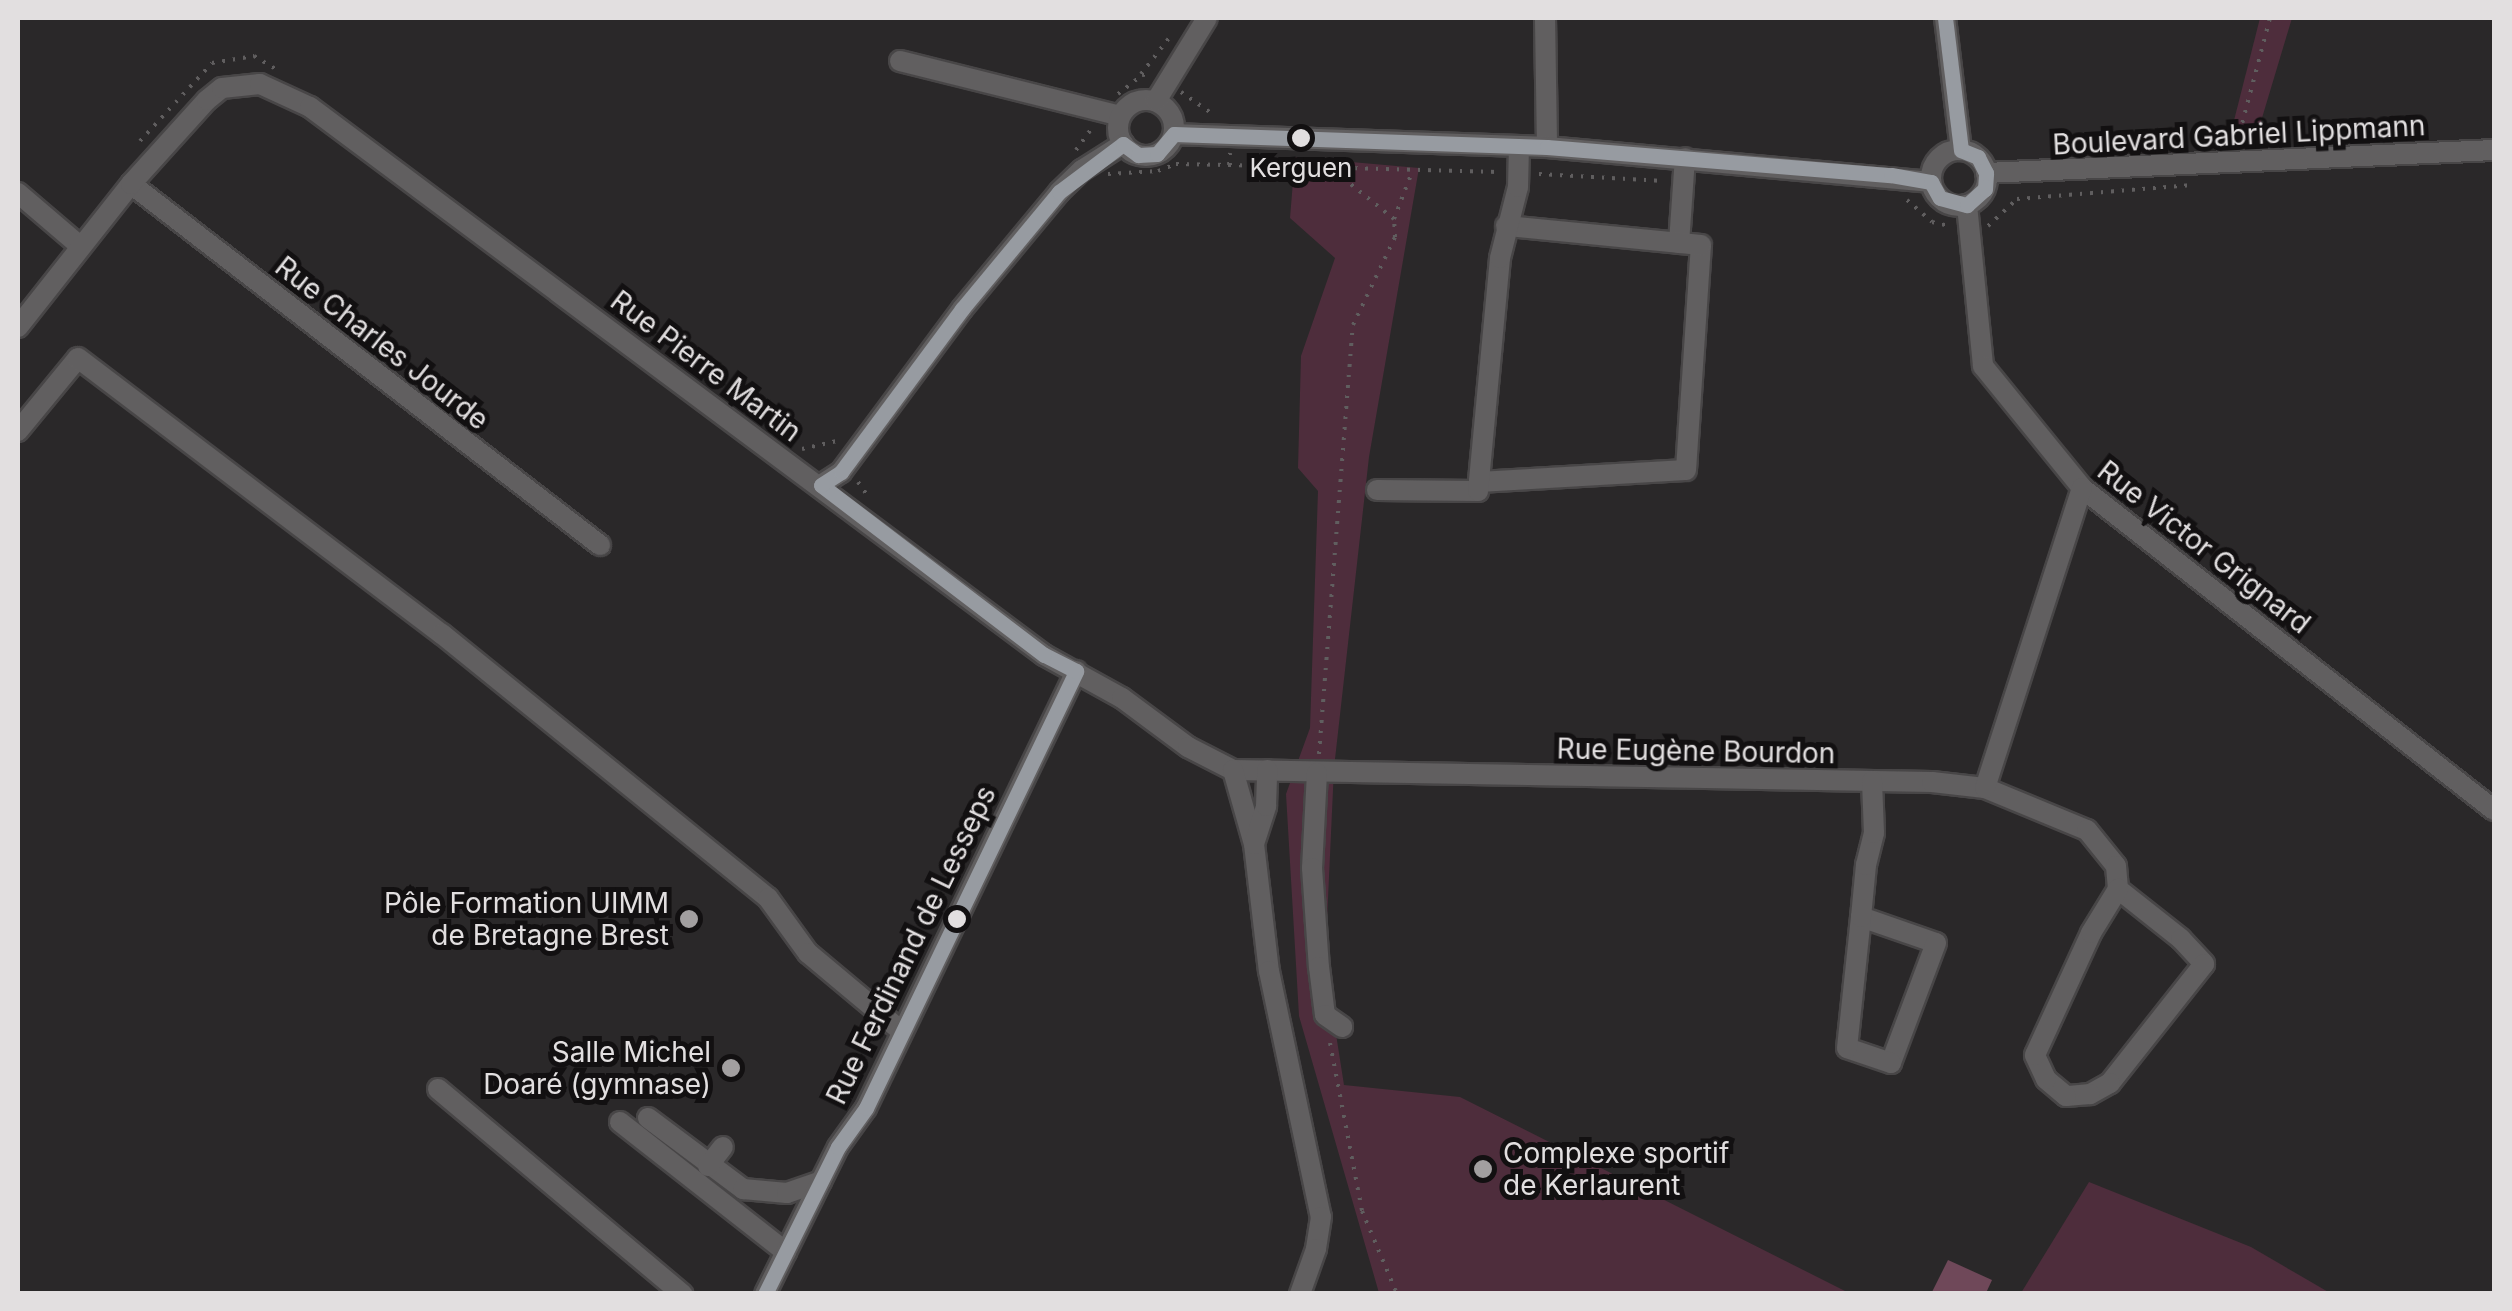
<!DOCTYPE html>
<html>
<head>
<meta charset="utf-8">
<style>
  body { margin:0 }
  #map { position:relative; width:2512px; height:1311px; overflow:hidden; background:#2a2829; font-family:Inter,sans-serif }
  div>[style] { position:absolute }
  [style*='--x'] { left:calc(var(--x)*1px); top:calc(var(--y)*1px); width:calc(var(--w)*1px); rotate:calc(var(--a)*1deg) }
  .green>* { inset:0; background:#4e2d3c }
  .water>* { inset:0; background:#6f4859 }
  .path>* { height:4px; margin-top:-2px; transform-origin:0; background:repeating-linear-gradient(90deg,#605e5f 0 2.5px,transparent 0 10.5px) }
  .roads { filter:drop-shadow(2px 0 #484647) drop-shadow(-2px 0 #484647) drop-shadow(0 2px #484647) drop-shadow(0 -2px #484647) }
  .minor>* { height:20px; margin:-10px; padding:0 10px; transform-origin:10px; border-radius:10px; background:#615f60 }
  .minor>.ring { margin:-10px; padding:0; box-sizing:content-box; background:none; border:20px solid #615f60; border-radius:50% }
  .bus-1>* { height:15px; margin:-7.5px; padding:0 7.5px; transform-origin:7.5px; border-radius:7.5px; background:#979ba1 }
  .dots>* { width:28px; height:28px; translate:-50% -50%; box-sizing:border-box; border:5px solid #121011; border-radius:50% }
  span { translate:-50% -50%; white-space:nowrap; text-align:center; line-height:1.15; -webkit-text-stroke:10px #121011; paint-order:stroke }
  .bus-label { font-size:26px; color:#e2dfe0 }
  .street-label { font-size:28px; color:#e2dfe0 }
  .poi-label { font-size:28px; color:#e2dfe0 }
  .right { translate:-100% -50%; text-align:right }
  .left { translate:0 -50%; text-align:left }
  .frame { position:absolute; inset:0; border:20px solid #e2dfe0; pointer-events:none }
</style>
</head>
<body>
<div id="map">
  <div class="green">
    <div style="clip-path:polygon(2260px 18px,2292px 18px,2253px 148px,2227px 148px)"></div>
    <div style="clip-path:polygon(1295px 157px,1419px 168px,1369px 457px,1334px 768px,1325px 964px,1344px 1085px,1460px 1097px,1849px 1293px,1379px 1293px,1299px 1016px,1286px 794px,1310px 728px,1318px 491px,1298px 468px,1301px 356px,1335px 258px,1290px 218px)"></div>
    <div style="clip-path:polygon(2089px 1182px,2251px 1247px,2330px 1293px,2021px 1293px)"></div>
  </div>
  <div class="water">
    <div style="clip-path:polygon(1948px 1260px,1992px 1280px,1986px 1293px,1932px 1292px)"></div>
  </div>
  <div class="path">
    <div style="--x:1141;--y:74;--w:46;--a:-52.1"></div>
    <div style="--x:1181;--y:92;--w:40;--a:34.9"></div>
    <div style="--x:1118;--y:94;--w:31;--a:-38"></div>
    <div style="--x:1142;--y:75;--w:10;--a:-6"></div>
    <div style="--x:140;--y:141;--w:106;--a:-47.3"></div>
    <div style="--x:212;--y:63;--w:43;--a:-9.5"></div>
    <div style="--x:254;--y:56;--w:26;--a:31"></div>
    <div style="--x:2237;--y:143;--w:129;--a:-75.2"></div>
    <div style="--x:1076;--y:150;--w:26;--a:-54"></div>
    <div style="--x:1229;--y:165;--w:270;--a:1.5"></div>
    <div style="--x:1108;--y:174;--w:50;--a:-3.4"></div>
    <div style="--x:1158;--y:171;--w:19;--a:-21"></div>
    <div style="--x:1176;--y:164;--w:53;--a:1.1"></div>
    <div style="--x:1229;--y:165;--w:12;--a:-85"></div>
    <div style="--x:1539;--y:174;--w:125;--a:3.2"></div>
    <div style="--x:1907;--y:200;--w:33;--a:41"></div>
    <div style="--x:1932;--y:222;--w:17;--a:13"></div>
    <div style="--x:1394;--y:219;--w:50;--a:-69"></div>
    <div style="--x:1988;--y:226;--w:40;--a:-43"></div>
    <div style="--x:2017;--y:199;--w:176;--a:-4.6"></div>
    <div style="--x:802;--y:449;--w:40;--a:-13"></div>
    <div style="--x:858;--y:482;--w:19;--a:55"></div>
    <div style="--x:1319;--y:754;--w:430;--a:-85.5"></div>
    <div style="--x:1353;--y:325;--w:98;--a:-64.5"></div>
    <div style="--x:1395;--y:237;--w:18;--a:-93"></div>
    <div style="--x:1394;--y:219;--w:78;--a:-141.2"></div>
    <div style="--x:1330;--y:1043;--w:171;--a:79.2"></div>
    <div style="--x:1362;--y:1211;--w:90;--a:67.1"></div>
  </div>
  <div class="roads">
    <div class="minor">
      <div style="--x:1545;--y:18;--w:129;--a:89.1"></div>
      <div style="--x:1945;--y:18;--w:133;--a:83.1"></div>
      <div style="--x:900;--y:61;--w:227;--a:14"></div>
      <div class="ring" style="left:1118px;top:100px;width:36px;height:36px"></div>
      <div style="--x:1156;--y:101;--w:97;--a:-58.4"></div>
      <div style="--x:1174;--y:134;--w:373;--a:2"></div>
      <div style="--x:1547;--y:147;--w:386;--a:5.2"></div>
      <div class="ring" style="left:1931px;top:150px;width:36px;height:36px"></div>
      <div style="--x:1986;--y:173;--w:509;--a:-2.59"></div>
      <div style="--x:131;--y:184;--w:592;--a:37.59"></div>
      <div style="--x:18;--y:193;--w:82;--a:40.5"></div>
      <div style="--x:1967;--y:205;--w:162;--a:84.3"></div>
      <div style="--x:1983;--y:366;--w:157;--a:50.9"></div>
      <div style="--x:2082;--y:488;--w:523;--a:38.01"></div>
      <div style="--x:1679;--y:243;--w:85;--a:-86"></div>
      <div style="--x:18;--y:327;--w:182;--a:-51.7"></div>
      <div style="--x:131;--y:184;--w:113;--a:-47.9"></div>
      <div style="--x:207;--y:100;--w:19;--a:-39"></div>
      <div style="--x:222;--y:88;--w:38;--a:-6"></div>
      <div style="--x:260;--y:84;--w:55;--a:24.7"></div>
      <div style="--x:310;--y:107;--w:916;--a:36.74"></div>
      <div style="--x:1044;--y:655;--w:89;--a:28.9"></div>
      <div style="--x:1122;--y:698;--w:82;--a:36.6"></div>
      <div style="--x:1188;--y:747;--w:51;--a:27.1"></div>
      <div style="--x:1233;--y:770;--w:699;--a:0.98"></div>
      <div style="--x:1932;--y:782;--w:53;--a:6.5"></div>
      <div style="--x:1985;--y:788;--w:110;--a:22.4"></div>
      <div style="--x:2087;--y:830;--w:46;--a:51.1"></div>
      <div style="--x:2116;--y:866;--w:23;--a:85"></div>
      <div style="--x:2118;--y:889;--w:80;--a:38.4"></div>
      <div style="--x:2181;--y:939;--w:34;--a:47"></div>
      <div style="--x:2204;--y:964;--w:152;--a:128.3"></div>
      <div style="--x:2110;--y:1083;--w:23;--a:151"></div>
      <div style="--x:2090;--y:1094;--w:24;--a:175"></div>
      <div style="--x:2066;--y:1096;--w:26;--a:-140"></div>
      <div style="--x:2046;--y:1079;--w:26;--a:-115"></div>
      <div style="--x:2035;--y:1055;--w:134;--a:-65.3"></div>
      <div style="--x:2091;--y:933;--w:52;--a:-58.5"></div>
      <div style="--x:18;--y:431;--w:94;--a:-50.6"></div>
      <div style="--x:78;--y:358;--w:457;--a:37.2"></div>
      <div style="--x:442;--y:634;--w:419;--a:39"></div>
      <div style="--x:768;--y:898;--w:68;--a:54"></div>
      <div style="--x:808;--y:953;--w:120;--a:39.9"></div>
      <div style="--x:1479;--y:482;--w:207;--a:-3.3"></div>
      <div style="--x:1686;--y:470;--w:225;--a:-86.2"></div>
      <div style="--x:1701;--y:245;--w:196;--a:-174.4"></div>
      <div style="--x:821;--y:485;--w:24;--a:-33"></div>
      <div style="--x:841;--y:472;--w:203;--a:-53.4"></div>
      <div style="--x:962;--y:309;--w:152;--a:-50.3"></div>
      <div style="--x:1059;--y:192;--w:32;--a:-44"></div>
      <div style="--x:1082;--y:170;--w:49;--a:-32.4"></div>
      <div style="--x:1377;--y:490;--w:101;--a:0.6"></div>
      <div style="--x:1478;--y:491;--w:234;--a:-84.6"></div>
      <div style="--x:1500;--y:258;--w:73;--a:-75.8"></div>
      <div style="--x:1518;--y:187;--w:40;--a:-88.6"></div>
      <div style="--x:1233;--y:770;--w:77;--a:74.2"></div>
      <div style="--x:1254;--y:844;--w:128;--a:83.3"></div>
      <div style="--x:1269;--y:971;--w:251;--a:78.1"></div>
      <div style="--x:1321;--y:1217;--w:32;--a:99"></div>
      <div style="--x:1316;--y:1249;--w:48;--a:109.6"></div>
      <div style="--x:1317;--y:773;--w:95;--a:93"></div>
      <div style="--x:1312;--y:868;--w:99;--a:86"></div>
      <div style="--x:1319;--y:967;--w:48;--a:82.9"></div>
      <div style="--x:1325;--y:1015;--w:21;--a:35"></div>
      <div style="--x:1985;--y:788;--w:315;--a:-72.1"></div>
      <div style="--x:1254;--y:844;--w:40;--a:-72"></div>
      <div style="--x:1266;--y:806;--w:36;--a:-88"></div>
      <div style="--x:1861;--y:917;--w:79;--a:19.1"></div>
      <div style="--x:1936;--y:943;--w:128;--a:110.6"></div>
      <div style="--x:1891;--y:1063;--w:46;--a:-161.2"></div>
      <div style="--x:1847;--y:1048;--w:132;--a:-83.9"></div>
      <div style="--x:1861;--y:917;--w:52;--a:-84.5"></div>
      <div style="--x:1866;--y:865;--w:33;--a:-76"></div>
      <div style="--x:1874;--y:833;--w:52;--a:-92.2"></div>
      <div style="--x:438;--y:1089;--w:319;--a:40"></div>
      <div style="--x:648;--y:1118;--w:119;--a:36.8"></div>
      <div style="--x:743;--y:1189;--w:44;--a:5.2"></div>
      <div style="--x:787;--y:1193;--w:36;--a:-19"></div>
      <div style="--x:620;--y:1122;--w:211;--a:38.1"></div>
      <div style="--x:708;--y:1166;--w:24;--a:-52"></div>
      <div style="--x:765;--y:1294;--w:164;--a:-63.6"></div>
      <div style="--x:838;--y:1147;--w:48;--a:-54.3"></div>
      <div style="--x:866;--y:1108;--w:485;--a:-64.3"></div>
    </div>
  </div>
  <div class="bus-1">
    <div style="--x:765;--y:1294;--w:164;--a:-63.6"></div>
    <div style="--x:838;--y:1147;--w:48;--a:-54.3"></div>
    <div style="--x:866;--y:1108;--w:485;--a:-64.3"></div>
    <div style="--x:1076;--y:671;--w:36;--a:-153"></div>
    <div style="--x:1044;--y:655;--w:280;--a:-142.7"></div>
    <div style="--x:821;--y:485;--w:24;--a:-33"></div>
    <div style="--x:841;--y:472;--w:203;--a:-53.4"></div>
    <div style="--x:962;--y:309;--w:152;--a:-50.3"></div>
    <div style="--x:1059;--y:192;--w:80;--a:-36.9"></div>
    <div style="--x:1123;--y:144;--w:19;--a:36"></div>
    <div style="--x:1138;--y:155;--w:19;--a:-3"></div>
    <div style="--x:1157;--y:154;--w:26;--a:-50"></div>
    <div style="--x:1174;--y:134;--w:373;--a:2"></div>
    <div style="--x:1547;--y:147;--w:345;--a:4.7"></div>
    <div style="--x:1891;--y:175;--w:41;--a:9.9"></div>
    <div style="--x:1931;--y:182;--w:18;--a:61"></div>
    <div style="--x:1940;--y:198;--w:28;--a:15"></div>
    <div style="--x:1967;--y:205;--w:24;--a:-42"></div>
    <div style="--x:1985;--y:189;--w:16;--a:-86"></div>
    <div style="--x:1986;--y:173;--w:18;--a:-117"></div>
    <div style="--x:1978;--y:157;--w:18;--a:-158"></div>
    <div style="--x:1961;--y:150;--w:133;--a:-96.9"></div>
  </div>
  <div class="dots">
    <div style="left:1301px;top:138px;background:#e2dfe0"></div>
    <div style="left:689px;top:919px;background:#a29fa0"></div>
    <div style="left:957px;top:919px;background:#e2dfe0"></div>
    <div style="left:731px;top:1068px;background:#a29fa0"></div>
    <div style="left:1483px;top:1169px;background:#a29fa0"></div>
  </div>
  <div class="bus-label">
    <span style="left:1301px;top:168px">Kerguen</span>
  </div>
  <div class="street-label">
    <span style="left:2239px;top:135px;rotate:-3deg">Boulevard Gabriel Lippmann</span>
    <span style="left:382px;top:343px;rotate:38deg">Rue Charles Jourde</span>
    <span style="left:706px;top:366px;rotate:37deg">Rue Pierre Martin</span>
    <span style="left:2204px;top:547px;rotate:38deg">Rue Victor Grignard</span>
    <span style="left:1696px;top:751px;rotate:1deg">Rue Eugène Bourdon</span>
    <span style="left:911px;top:945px;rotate:-64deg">Rue Ferdinand de Lesseps</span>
  </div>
  <div class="poi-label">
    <span class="right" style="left:669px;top:919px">Pôle Formation UIMM<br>de Bretagne Brest</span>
    <span class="right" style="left:711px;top:1068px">Salle Michel<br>Doaré (gymnase)</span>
    <span class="left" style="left:1503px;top:1169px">Complexe sportif<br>de Kerlaurent</span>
  </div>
  <div class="frame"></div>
</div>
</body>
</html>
